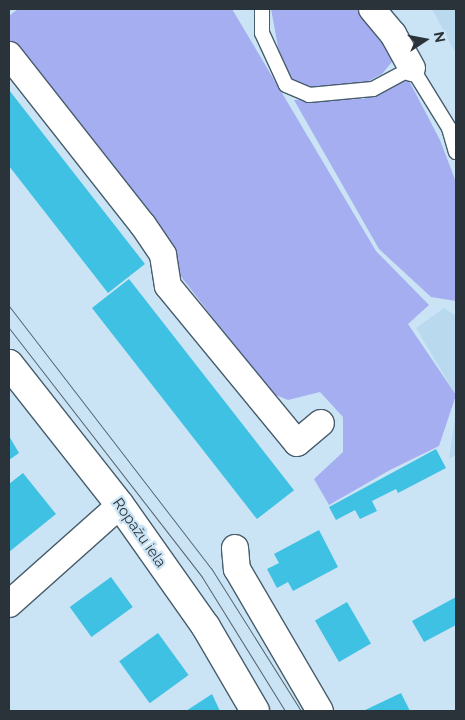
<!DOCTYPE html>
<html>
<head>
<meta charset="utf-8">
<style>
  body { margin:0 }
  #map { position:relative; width:465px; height:720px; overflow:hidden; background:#cbe4f5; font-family:Raleway,sans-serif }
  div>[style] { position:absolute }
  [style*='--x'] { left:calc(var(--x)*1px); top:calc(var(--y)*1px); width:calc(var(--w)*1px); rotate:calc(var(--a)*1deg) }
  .built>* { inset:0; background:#b9d9ef }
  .green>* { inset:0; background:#a5aef1 }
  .building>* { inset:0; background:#3ec1e3; transform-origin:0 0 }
  .roads { filter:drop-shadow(1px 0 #485d6c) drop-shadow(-1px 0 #485d6c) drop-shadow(0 1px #485d6c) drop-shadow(0 -1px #485d6c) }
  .lane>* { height:14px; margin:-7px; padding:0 7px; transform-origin:7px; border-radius:7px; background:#fff }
  .street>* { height:26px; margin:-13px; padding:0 13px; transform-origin:13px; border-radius:13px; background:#fff }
  .secondary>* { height:28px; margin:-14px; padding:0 14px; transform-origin:14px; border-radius:14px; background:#fff }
  .tram>* { height:1px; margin:-0.5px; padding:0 0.5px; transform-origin:0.5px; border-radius:0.5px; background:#55636c }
  span { translate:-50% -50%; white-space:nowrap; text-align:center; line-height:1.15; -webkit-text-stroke:4.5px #cbe4f5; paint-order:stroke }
  .street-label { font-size:15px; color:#293339 }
  .frame { position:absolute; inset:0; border:10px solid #293339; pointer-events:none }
  .north { position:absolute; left:400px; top:15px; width:50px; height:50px; -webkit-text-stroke:4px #cbe4f5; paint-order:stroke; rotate:79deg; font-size:14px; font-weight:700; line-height:20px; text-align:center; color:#293339 }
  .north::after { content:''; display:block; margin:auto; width:18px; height:22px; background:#293339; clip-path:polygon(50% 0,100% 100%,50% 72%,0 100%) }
</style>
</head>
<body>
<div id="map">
  <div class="built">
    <div style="clip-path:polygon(432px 9px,456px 9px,456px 54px)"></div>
    <div style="clip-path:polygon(444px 308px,456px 316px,456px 395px,416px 328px)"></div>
    <div style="clip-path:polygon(456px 409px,456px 455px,449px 459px)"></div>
  </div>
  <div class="green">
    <div style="clip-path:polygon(18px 9px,232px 9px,376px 251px,429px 305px,408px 324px,456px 395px,439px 446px,390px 470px,329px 505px,314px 479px,343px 452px,343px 417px,320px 392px,288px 400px,271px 393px,179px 274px,9px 43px,9px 16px)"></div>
    <div style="clip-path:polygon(271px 9px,360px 9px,396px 57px,382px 74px,363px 84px,312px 90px,292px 81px,279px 52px)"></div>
    <div style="clip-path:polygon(406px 75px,440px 140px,456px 182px,456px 301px,431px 297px,379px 249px,294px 100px,363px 99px)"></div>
  </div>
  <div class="building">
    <div style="clip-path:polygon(9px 90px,145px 264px,108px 293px,9px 166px)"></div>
    <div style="left:129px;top:279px;width:268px;height:47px;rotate:52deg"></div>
    <div style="clip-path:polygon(9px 436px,19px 453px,9px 460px)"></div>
    <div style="clip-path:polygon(436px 449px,446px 468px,398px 493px,396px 489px,372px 501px,377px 511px,360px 519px,355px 510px,336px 520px,329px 507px)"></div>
    <div style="clip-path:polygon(23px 473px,56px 514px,9px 552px,9px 484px)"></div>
    <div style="clip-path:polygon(319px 530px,338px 567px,293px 591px,288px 582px,277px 588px,267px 569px,279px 563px,274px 554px)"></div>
    <div style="left:111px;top:577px;width:37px;height:51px;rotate:54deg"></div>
    <div style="clip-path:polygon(456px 597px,456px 625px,424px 642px,412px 621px)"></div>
    <div style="left:347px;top:602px;width:48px;height:37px;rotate:60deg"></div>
    <div style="left:158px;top:633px;width:52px;height:48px;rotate:54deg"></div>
    <div style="clip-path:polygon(401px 693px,410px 711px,363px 711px)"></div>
    <div style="clip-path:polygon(212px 694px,220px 711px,186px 711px)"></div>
  </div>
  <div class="roads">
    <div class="lane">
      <div style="--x:262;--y:9;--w:24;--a:90"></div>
      <div style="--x:262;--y:33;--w:57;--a:65.2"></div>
      <div style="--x:286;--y:85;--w:25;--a:23"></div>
      <div style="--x:309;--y:95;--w:64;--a:-5.4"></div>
      <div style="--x:373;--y:89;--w:44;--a:-28.3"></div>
      <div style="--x:412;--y:68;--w:70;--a:58.3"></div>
      <div style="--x:449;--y:128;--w:25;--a:74"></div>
    </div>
    <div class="street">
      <div style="--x:372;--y:9;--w:33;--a:50"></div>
      <div style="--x:393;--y:34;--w:39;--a:61"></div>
      <div style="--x:9;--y:55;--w:216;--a:51.8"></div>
      <div style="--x:143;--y:225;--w:36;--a:56"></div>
      <div style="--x:163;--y:255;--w:31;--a:81"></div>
      <div style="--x:168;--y:286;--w:203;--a:50.6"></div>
      <div style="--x:297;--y:443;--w:31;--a:-40"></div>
      <div style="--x:235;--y:548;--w:21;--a:85"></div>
      <div style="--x:237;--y:569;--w:164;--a:59.7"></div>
      <div style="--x:9;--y:604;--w:149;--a:-41.7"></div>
    </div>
    <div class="secondary">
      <div style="--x:9;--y:364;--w:179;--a:51.8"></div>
      <div style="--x:120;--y:505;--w:149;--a:54.8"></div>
      <div style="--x:206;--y:627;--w:97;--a:59.7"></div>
    </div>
  </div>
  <div class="tram">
    <div style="--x:9;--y:306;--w:331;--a:52.4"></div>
    <div style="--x:211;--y:568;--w:169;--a:57.8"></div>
    <div style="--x:9;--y:328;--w:315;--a:52.2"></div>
    <div style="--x:202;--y:577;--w:158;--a:58.2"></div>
  </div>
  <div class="street-label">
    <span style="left:139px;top:533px;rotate:55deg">Ropažu iela</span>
  </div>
  <div class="frame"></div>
  <div class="north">N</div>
</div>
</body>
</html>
